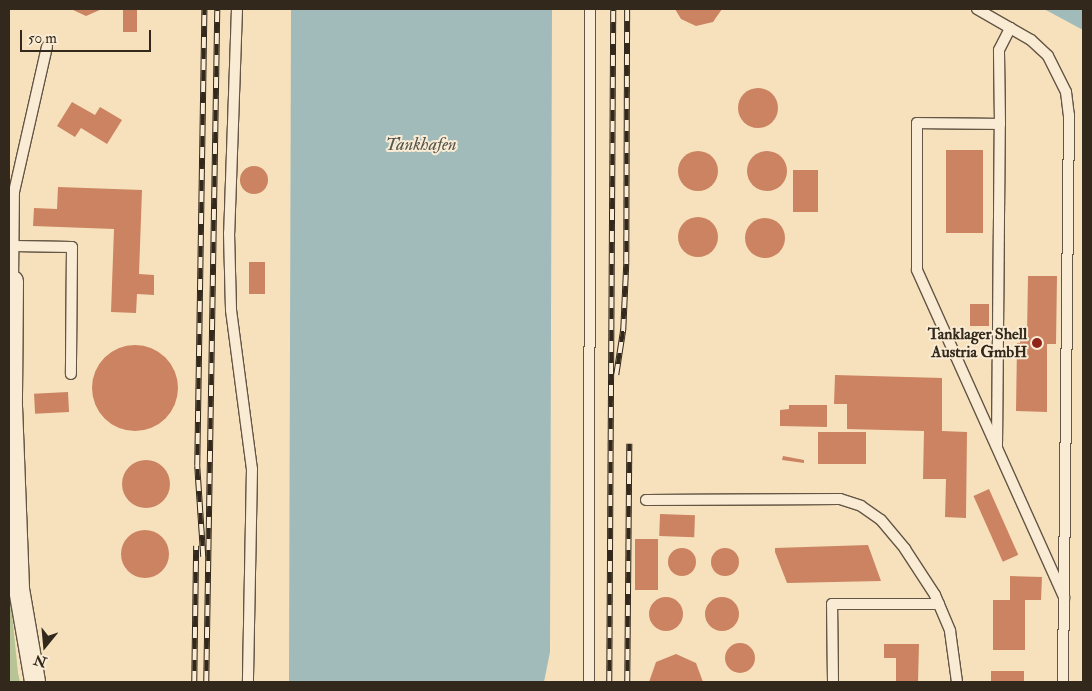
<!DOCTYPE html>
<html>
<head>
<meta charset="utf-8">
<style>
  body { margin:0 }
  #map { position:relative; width:1092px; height:691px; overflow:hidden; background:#f7e1bd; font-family:"IM FELL Double Pica",serif }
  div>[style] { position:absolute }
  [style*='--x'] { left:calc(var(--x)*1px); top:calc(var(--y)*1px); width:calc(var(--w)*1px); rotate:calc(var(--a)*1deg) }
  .green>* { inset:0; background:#b7c495 }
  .water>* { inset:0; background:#a1bbba }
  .building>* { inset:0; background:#cb8361; transform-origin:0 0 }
  .round { border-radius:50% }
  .roads { filter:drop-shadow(1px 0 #635644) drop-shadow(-1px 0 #635644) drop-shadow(0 1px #635644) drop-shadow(0 -1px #635644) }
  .service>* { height:10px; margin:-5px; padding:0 5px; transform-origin:5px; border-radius:5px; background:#faecd4 }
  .minor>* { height:20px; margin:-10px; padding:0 10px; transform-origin:10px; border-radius:10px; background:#faecd4 }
  .rail>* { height:5.5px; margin-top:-2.75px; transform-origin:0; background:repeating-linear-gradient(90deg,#faecd4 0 11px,#32281b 0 22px); box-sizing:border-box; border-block:1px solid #32281b }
  .dots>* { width:14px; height:14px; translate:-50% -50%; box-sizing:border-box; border:2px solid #faecd4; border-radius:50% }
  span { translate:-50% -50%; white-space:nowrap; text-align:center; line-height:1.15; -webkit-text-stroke:4px #faecd4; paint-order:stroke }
  .poi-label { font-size:16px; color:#32281b; font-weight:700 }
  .right { translate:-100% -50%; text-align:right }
  .water-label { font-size:18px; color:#53544b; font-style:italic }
  .frame { position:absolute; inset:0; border:10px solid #32281b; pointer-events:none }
  .north { position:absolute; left:20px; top:621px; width:50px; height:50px; -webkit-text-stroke:4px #faecd4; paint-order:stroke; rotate:197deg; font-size:14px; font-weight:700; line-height:20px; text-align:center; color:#32281b }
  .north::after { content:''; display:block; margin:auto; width:18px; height:22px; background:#32281b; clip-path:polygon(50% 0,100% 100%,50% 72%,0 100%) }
  .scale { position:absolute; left:20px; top:30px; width:131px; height:22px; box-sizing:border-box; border:2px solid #32281b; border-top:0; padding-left:6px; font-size:15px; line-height:18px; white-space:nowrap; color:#32281b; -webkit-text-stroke:4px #faecd4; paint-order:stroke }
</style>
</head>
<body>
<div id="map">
  <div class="green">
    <div style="clip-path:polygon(9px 583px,18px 673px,20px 682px,9px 682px)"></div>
  </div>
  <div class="water">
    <div style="clip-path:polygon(291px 9px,552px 9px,550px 652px,544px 682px,289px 682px)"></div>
    <div style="clip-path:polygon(1044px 9px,1083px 9px,1083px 30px)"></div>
  </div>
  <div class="building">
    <div style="clip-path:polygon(71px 9px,102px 9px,86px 16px)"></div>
    <div style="left:123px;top:9px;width:14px;height:23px"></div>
    <div style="clip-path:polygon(675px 9px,722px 9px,713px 22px,696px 26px,681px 19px)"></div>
    <div class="round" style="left:738px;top:88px;width:40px;height:40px"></div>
    <div style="clip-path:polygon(72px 102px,95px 115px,100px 107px,122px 120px,107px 144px,81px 128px,75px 137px,57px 126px)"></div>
    <div style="left:946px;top:150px;width:37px;height:83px"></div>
    <div class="round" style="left:747px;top:151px;width:40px;height:40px"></div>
    <div class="round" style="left:678px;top:151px;width:40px;height:40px"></div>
    <div class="round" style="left:240px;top:166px;width:28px;height:28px"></div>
    <div style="left:793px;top:170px;width:25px;height:42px"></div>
    <div style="clip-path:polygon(58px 187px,142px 190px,139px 274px,154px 275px,154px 295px,137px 294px,136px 313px,111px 312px,114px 229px,33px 226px,34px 208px,57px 209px)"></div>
    <div class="round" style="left:678px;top:217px;width:40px;height:40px"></div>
    <div class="round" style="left:745px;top:218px;width:40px;height:40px"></div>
    <div style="left:249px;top:262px;width:16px;height:32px"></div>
    <div style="clip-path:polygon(1028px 276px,1057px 276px,1056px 344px,1047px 344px,1047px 412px,1016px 411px,1017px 343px,1020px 343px,1021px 336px,1027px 336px)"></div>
    <div style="left:970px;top:304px;width:19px;height:22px"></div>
    <div class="round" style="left:92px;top:345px;width:86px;height:86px"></div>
    <div style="clip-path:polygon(835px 375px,942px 378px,942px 431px,967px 432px,966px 518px,945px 517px,946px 479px,923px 479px,924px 431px,847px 429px,847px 404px,834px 404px)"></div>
    <div style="left:68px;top:392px;width:20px;height:34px;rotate:87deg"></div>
    <div style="clip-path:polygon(789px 405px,827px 405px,827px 427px,780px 426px,780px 410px,789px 409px)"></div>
    <div style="left:818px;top:432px;width:48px;height:32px"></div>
    <div style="clip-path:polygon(783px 456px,804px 460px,804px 463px,782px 460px)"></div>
    <div class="round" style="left:122px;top:460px;width:48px;height:48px"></div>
    <div style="left:989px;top:489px;width:72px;height:17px;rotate:66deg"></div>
    <div style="left:660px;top:514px;width:35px;height:22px;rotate:2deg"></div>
    <div class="round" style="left:121px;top:530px;width:48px;height:48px"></div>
    <div style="left:635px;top:539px;width:23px;height:51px"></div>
    <div style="clip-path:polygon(868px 545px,881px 581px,787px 583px,775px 552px,775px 548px)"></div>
    <div class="round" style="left:668px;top:548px;width:28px;height:28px"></div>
    <div class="round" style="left:711px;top:548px;width:28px;height:28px"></div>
    <div style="clip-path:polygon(1010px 576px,1042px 577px,1041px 600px,1025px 600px,1025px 650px,993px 650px,993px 600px,1010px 600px)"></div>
    <div class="round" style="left:705px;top:597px;width:34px;height:34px"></div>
    <div class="round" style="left:649px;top:597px;width:34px;height:34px"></div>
    <div class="round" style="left:725px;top:643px;width:30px;height:30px"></div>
    <div style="clip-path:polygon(884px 644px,919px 644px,918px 682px,896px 682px,896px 658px,884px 658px)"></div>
    <div style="clip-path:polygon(676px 654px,696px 663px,703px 682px,649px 682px,656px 662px)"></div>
    <div style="left:991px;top:671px;width:33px;height:11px"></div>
  </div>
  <div class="roads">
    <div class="service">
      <div style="--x:237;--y:9;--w:224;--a:92"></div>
      <div style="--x:229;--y:233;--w:77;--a:88.5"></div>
      <div style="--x:231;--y:310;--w:160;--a:82.5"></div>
      <div style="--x:252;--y:469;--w:213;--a:91.1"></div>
      <div style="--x:977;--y:9;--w:62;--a:29.9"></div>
      <div style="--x:1031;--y:40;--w:23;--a:43"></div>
      <div style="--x:1048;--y:56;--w:40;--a:63.4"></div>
      <div style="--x:1066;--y:92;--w:23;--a:83"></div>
      <div style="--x:1069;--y:115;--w:567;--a:90.61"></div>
      <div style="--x:1000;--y:124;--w:74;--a:-90.8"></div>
      <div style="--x:999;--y:50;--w:25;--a:-63"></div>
      <div style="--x:13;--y:246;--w:59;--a:1"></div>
      <div style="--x:72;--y:247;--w:127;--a:90.5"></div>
      <div style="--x:13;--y:281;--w:89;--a:-89.4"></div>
      <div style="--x:14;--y:192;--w:149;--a:-77.2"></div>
      <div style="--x:997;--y:446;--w:322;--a:-89.5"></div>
      <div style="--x:1000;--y:124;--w:83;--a:-179.3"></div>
      <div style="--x:917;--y:123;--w:147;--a:90"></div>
      <div style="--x:917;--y:270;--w:359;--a:65.8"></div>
      <div style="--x:646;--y:500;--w:194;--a:-0.3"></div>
      <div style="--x:840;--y:499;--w:22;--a:18"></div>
      <div style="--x:861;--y:506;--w:24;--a:35"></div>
      <div style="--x:881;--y:520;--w:38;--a:50"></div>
      <div style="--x:905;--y:549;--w:55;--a:56.9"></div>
      <div style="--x:935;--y:595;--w:39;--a:67"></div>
      <div style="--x:950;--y:631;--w:51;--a:82.2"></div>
      <div style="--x:589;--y:682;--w:673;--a:-89.91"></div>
      <div style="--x:833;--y:682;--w:78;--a:-90.7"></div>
      <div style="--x:832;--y:604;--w:107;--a:0"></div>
    </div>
    <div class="minor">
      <div style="--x:13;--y:281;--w:125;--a:90.5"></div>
      <div style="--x:12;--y:406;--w:183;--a:87.8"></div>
      <div style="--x:19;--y:589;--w:94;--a:80.2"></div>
    </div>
  </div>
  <div class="rail">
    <div style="--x:616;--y:375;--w:46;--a:-81.2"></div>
    <div style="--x:623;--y:330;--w:67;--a:-87.4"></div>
    <div style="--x:626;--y:263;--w:254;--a:-89.8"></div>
    <div style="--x:203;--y:557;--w:91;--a:-93.8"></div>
    <div style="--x:197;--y:466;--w:457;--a:-89.1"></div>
    <div style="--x:194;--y:682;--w:136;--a:-89.2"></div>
    <div style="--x:206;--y:682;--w:673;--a:-89.06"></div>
    <div style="--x:609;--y:682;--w:673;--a:-89.66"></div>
    <div style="--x:627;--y:682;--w:238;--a:-89.5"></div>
  </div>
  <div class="dots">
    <div style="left:1037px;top:343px;background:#8f2418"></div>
  </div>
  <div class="poi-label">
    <span class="right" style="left:1027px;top:343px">Tanklager Shell<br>Austria GmbH</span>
  </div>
  <div class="water-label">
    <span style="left:421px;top:145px">Tankhafen</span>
  </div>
  <div class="frame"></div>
  <div class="north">N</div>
  <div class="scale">50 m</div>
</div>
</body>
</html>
